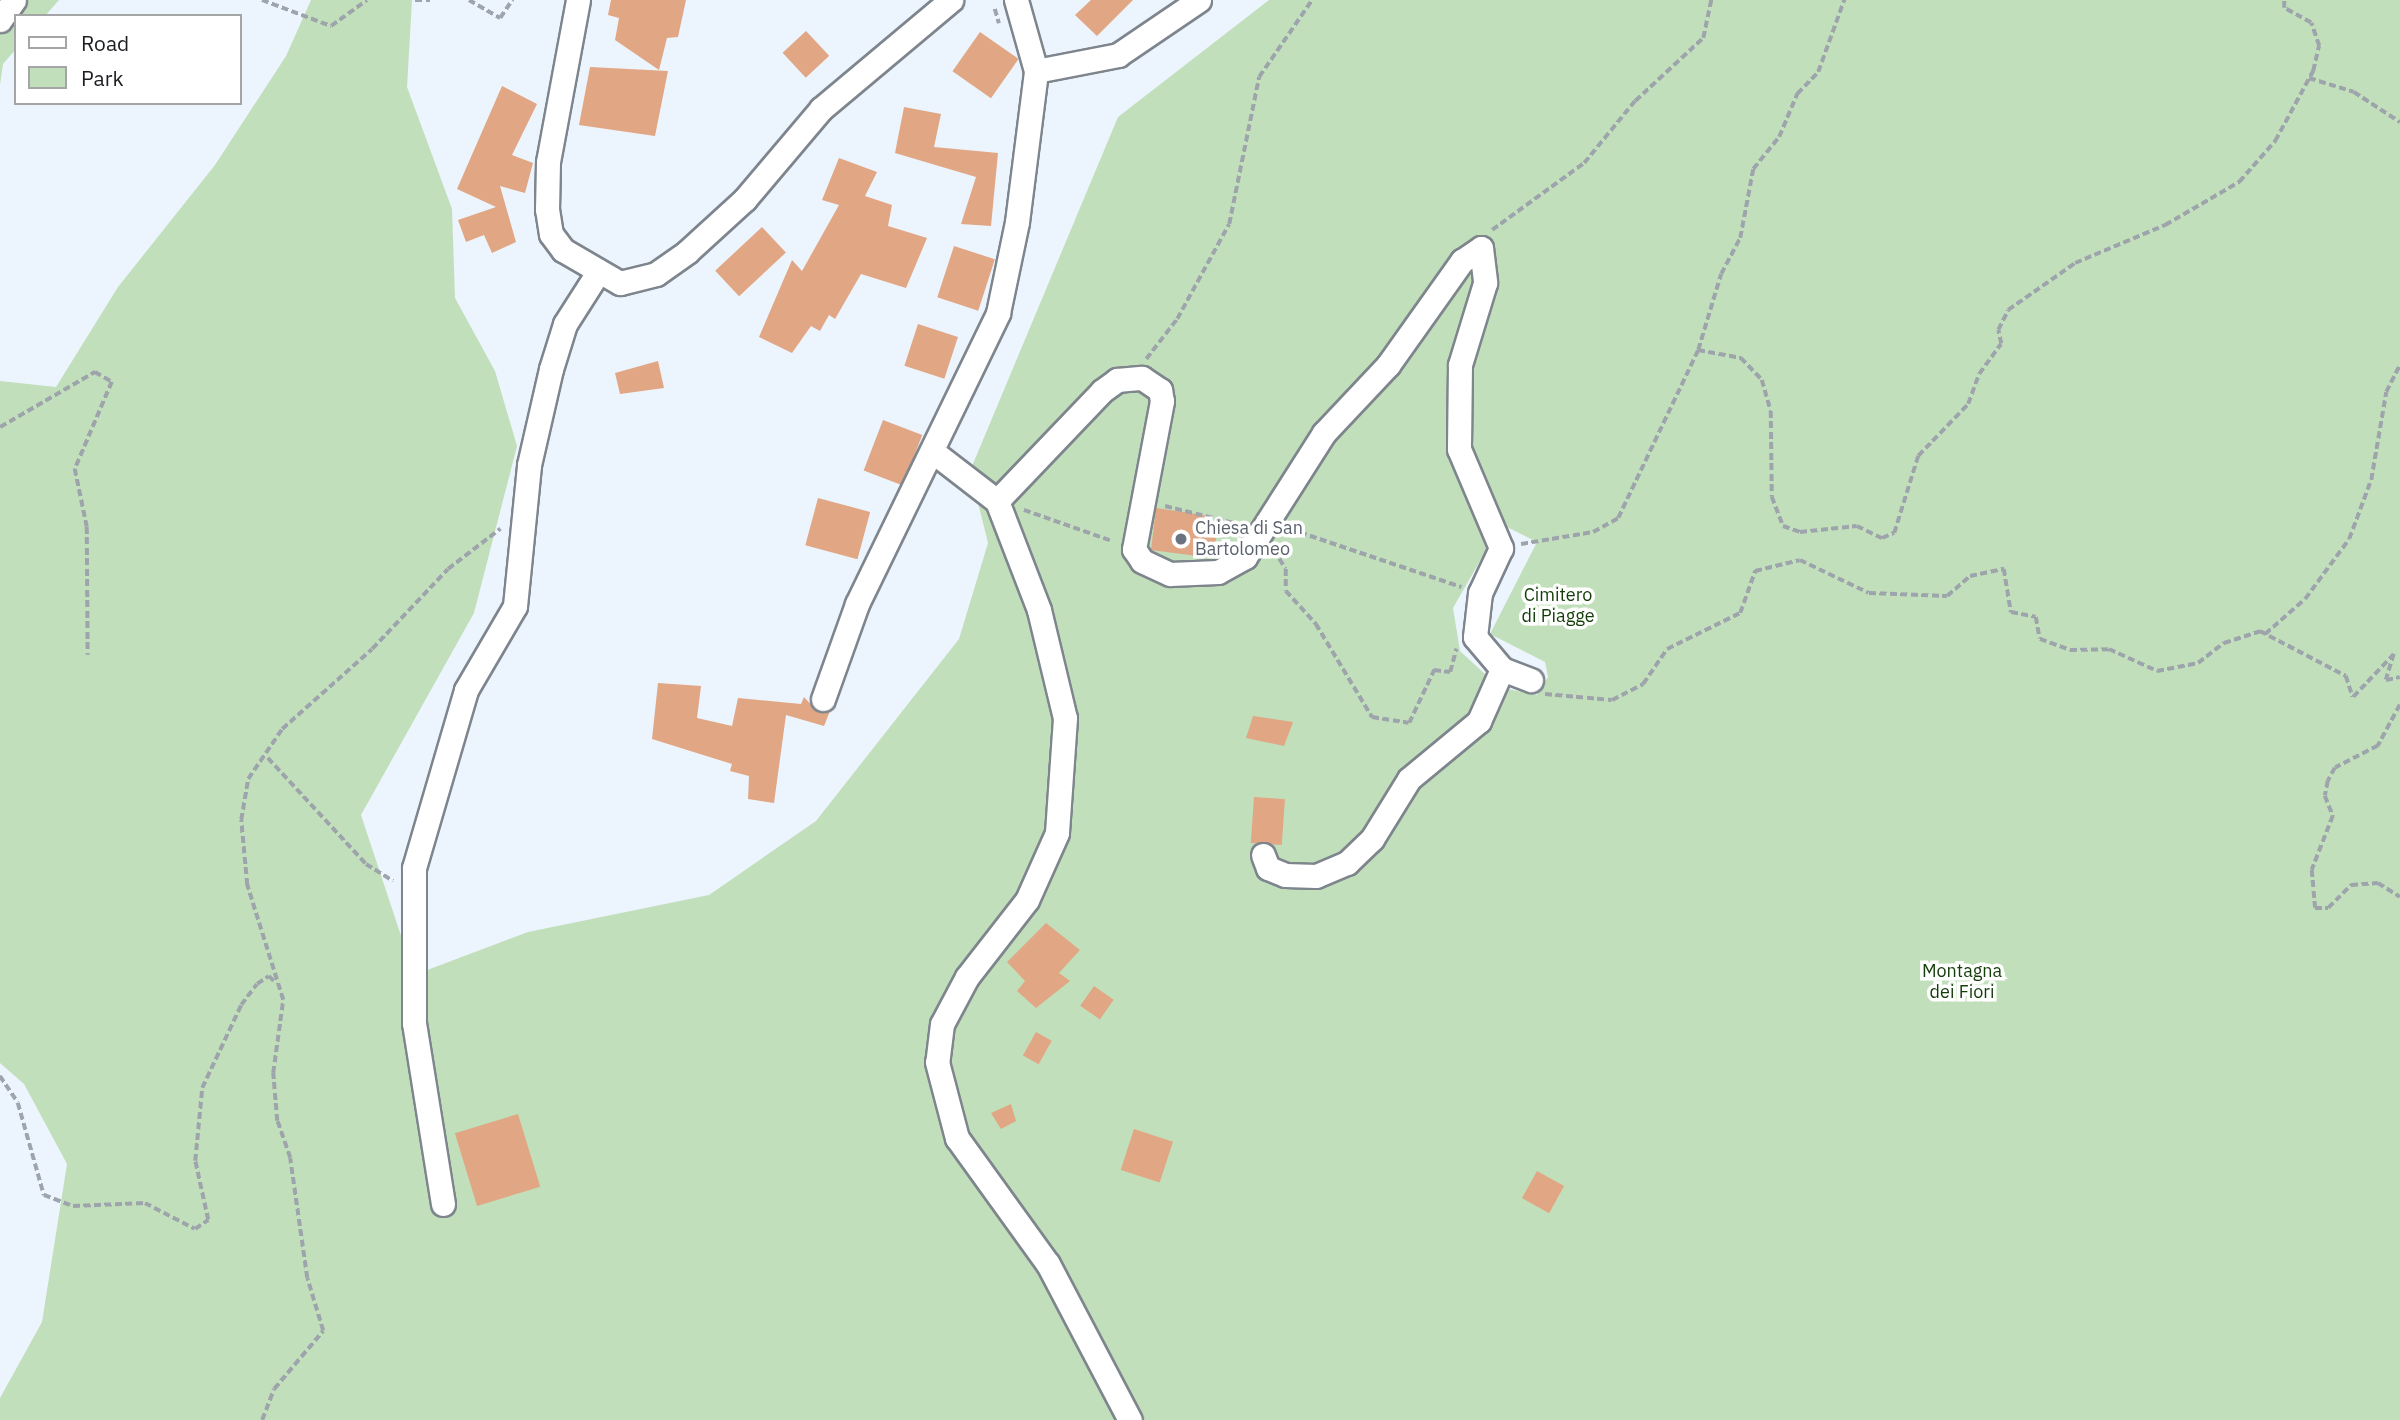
<!DOCTYPE html>
<html>
<head>
<meta charset="utf-8">
<style>
  body { margin:0 }
  #map { position:relative; width:2400px; height:1420px; overflow:hidden; background:#ecf4fe; font-family:"IBM Plex Sans",sans-serif }
  div>[style] { position:absolute }
  [style*='--x'] { left:calc(var(--x)*1px); top:calc(var(--y)*1px); width:calc(var(--w)*1px); rotate:calc(var(--a)*1deg) }
  .green>* { inset:0; background:#c2dfbb }
  .building>* { inset:0; background:#e1a683; transform-origin:0 0 }
  .path>* { height:3.5px; margin-top:-1.75px; transform-origin:0; background:repeating-linear-gradient(90deg,#9ea4ab 0 7px,transparent 0 10.5px) }
  .roads { filter:drop-shadow(2px 0 #7e858d) drop-shadow(-2px 0 #7e858d) drop-shadow(0 2px #7e858d) drop-shadow(0 -2px #7e858d) }
  .minor>* { height:23px; margin:-11.5px; padding:0 11.5px; transform-origin:11.5px; border-radius:11.5px; background:#fff }
  .dots>* { width:19px; height:19px; translate:-50% -50%; box-sizing:border-box; border:4px solid #fff; border-radius:50% }
  span { translate:-50% -50%; white-space:nowrap; text-align:center; line-height:1.15; -webkit-text-stroke:7px #fff; paint-order:stroke }
  .worship-label { font-size:18px; color:#5b616d }
  .left { translate:0 -50%; text-align:left }
  .park-label { font-size:18px; color:#133d09 }
  .legend { position:absolute; left:14px; top:14px; width:228px; height:91px; box-sizing:border-box; background:#fff; border:2px solid #a4a5a7; margin:0; padding:9px 12px; list-style:none; font-size:21px; color:#1c1e22 }
  .legend li { display:flex; align-items:center; gap:14px; height:35px }
  .legend b { width:35px; border:2px solid #a4a5a7 }
</style>
</head>
<body>
<div id="map">
  <div class="green">
    <div style="clip-path:polygon(0 0,59px 0,45px 16px,16px 16px,16px 49px,3px 64px,0 85px)"></div>
    <div style="clip-path:polygon(evenodd,311px 0,412px 0,407px 87px,452px 209px,455px 298px,495px 371px,517px 446px,474px 613px,361px 815px,414px 975px,528px 932px,709px 895px,816px 821px,959px 639px,988px 543px,970px 471px,1118px 117px,1269px 0,2400px 0,2400px 1420px,0 1420px,0 1398px,42px 1322px,67px 1164px,24px 1084px,0 1063px,0 381px,56px 387px,118px 287px,215px 165px,286px 56px,311px 0,1501px 524px,1537px 542px,1490px 634px,1545px 662px,1548px 677px,1537px 695px,1499px 687px,1460px 651px,1453px 608px,1501px 524px)"></div>
  </div>
  <div class="building">
    <div style="clip-path:polygon(611px 0,686px 0,678px 37px,667px 38px,659px 70px,615px 40px,619px 18px,608px 15px)"></div>
    <div style="clip-path:polygon(1091px 0,1133px 0,1097px 36px,1075px 15px)"></div>
    <div style="left:806px;top:31px;width:34px;height:32px;rotate:47deg"></div>
    <div style="left:980px;top:32px;width:47px;height:48px;rotate:35deg"></div>
    <div style="clip-path:polygon(590px 67px,668px 71px,655px 136px,579px 125px)"></div>
    <div style="clip-path:polygon(502px 86px,537px 104px,512px 155px,533px 163px,525px 193px,500px 186px,516px 242px,492px 253px,484px 235px,466px 242px,458px 220px,496px 207px,457px 189px)"></div>
    <div style="clip-path:polygon(904px 107px,941px 114px,934px 147px,998px 153px,991px 226px,961px 224px,976px 177px,895px 153px)"></div>
    <div style="clip-path:polygon(839px 158px,877px 172px,865px 196px,892px 205px,888px 226px,927px 238px,906px 288px,861px 274px,835px 319px,829px 315px,820px 331px,811px 326px,792px 353px,759px 337px,792px 260px,802px 271px,839px 205px,822px 200px)"></div>
    <div style="left:762px;top:227px;width:35px;height:64px;rotate:47deg"></div>
    <div style="left:954px;top:246px;width:43px;height:54px;rotate:18deg"></div>
    <div style="left:918px;top:324px;width:42px;height:44px;rotate:18deg"></div>
    <div style="clip-path:polygon(658px 361px,664px 388px,620px 394px,615px 373px)"></div>
    <div style="left:883px;top:420px;width:42px;height:54px;rotate:21deg"></div>
    <div style="left:818px;top:498px;width:54px;height:49px;rotate:15deg"></div>
    <div style="clip-path:polygon(1156px 508px,1210px 516px,1208px 527px,1218px 528px,1213px 558px,1151px 550px)"></div>
    <div style="clip-path:polygon(658px 683px,701px 686px,697px 718px,732px 726px,738px 698px,801px 704px,804px 697px,818px 712px,830px 711px,824px 726px,786px 715px,774px 803px,748px 799px,749px 776px,730px 771px,732px 764px,652px 739px)"></div>
    <div style="clip-path:polygon(1253px 716px,1293px 722px,1284px 746px,1246px 738px)"></div>
    <div style="left:1254px;top:797px;width:31px;height:46px;rotate:4deg"></div>
    <div style="clip-path:polygon(1046px 923px,1080px 950px,1059px 973px,1070px 981px,1036px 1008px,1017px 991px,1025px 981px,1007px 962px)"></div>
    <div style="left:1094px;top:986px;width:24px;height:24px;rotate:35deg"></div>
    <div style="left:1036px;top:1032px;width:18px;height:27px;rotate:29deg"></div>
    <div style="clip-path:polygon(1011px 1104px,1016px 1121px,1001px 1129px,991px 1113px)"></div>
    <div style="left:518px;top:1114px;width:76px;height:66px;rotate:73deg"></div>
    <div style="left:1134px;top:1129px;width:41px;height:43px;rotate:18deg"></div>
    <div style="left:1537px;top:1171px;width:31px;height:31px;rotate:29deg"></div>
  </div>
  <div class="path">
    <div style="--x:262;--y:0;--w:74;--a:20.6"></div>
    <div style="--x:331;--y:26;--w:44;--a:-35.8"></div>
    <div style="--x:415;--y:0;--w:15;--a:0"></div>
    <div style="--x:469;--y:0;--w:36;--a:30"></div>
    <div style="--x:500;--y:18;--w:22;--a:-56"></div>
    <div style="--x:995;--y:9;--w:15;--a:74"></div>
    <div style="--x:2309;--y:78;--w:47;--a:17.3"></div>
    <div style="--x:2354;--y:92;--w:55;--a:33.1"></div>
    <div style="--x:1492;--y:230;--w:114;--a:-36.1"></div>
    <div style="--x:1584;--y:163;--w:80;--a:-50.6"></div>
    <div style="--x:1635;--y:101;--w:93;--a:-42.8"></div>
    <div style="--x:1703;--y:38;--w:39;--a:-78"></div>
    <div style="--x:1698;--y:350;--w:44;--a:10.5"></div>
    <div style="--x:1741;--y:358;--w:30;--a:46"></div>
    <div style="--x:1762;--y:380;--w:32;--a:74"></div>
    <div style="--x:1771;--y:411;--w:86;--a:89.3"></div>
    <div style="--x:1772;--y:497;--w:31;--a:69"></div>
    <div style="--x:1783;--y:526;--w:18;--a:19"></div>
    <div style="--x:1800;--y:532;--w:57;--a:-6"></div>
    <div style="--x:1857;--y:526;--w:28;--a:26"></div>
    <div style="--x:1882;--y:538;--w:13;--a:-23"></div>
    <div style="--x:1894;--y:533;--w:81;--a:-72.7"></div>
    <div style="--x:1918;--y:456;--w:72;--a:-46.1"></div>
    <div style="--x:1968;--y:404;--w:32;--a:-70"></div>
    <div style="--x:1979;--y:374;--w:37;--a:-54"></div>
    <div style="--x:2001;--y:344;--w:14;--a:-102"></div>
    <div style="--x:1998;--y:330;--w:22;--a:-63"></div>
    <div style="--x:2008;--y:310;--w:82;--a:-35"></div>
    <div style="--x:2075;--y:263;--w:98;--a:-22.9"></div>
    <div style="--x:2165;--y:225;--w:86;--a:-30.2"></div>
    <div style="--x:2239;--y:182;--w:55;--a:-48.7"></div>
    <div style="--x:2275;--y:141;--w:80;--a:-61.5"></div>
    <div style="--x:2313;--y:71;--w:26;--a:-77"></div>
    <div style="--x:2319;--y:46;--w:24;--a:-109"></div>
    <div style="--x:2311;--y:23;--w:31;--a:-151"></div>
    <div style="--x:2284;--y:8;--w:8;--a:-90"></div>
    <div style="--x:1146;--y:359;--w:51;--a:-52.2"></div>
    <div style="--x:1177;--y:319;--w:108;--a:-61.3"></div>
    <div style="--x:1229;--y:224;--w:150;--a:-78.5"></div>
    <div style="--x:1259;--y:77;--w:93;--a:-55.5"></div>
    <div style="--x:0;--y:427;--w:110;--a:-30.1"></div>
    <div style="--x:95;--y:372;--w:20;--a:30"></div>
    <div style="--x:112;--y:382;--w:95;--a:113"></div>
    <div style="--x:75;--y:469;--w:59;--a:78.3"></div>
    <div style="--x:87;--y:527;--w:128;--a:89.6"></div>
    <div style="--x:1165;--y:506;--w:79;--a:13.9"></div>
    <div style="--x:1024;--y:510;--w:93;--a:19.4"></div>
    <div style="--x:1290;--y:529;--w:181;--a:18.7"></div>
    <div style="--x:1521;--y:544;--w:73;--a:-9.5"></div>
    <div style="--x:1593;--y:532;--w:29;--a:-29"></div>
    <div style="--x:1618;--y:518;--w:186;--a:-64.5"></div>
    <div style="--x:1698;--y:350;--w:79;--a:-73.2"></div>
    <div style="--x:1721;--y:274;--w:41;--a:-62.2"></div>
    <div style="--x:1740;--y:238;--w:70;--a:-79.3"></div>
    <div style="--x:1753;--y:169;--w:41;--a:-50.9"></div>
    <div style="--x:1779;--y:137;--w:47;--a:-67.3"></div>
    <div style="--x:1797;--y:94;--w:30;--a:-46"></div>
    <div style="--x:1818;--y:72;--w:77;--a:-70.1"></div>
    <div style="--x:1274;--y:550;--w:22;--a:58"></div>
    <div style="--x:1286;--y:569;--w:22;--a:90"></div>
    <div style="--x:1286;--y:591;--w:45;--a:47.7"></div>
    <div style="--x:1316;--y:624;--w:109;--a:58.9"></div>
    <div style="--x:1372;--y:717;--w:37;--a:9"></div>
    <div style="--x:1409;--y:723;--w:59;--a:-64.7"></div>
    <div style="--x:1434;--y:670;--w:16;--a:7"></div>
    <div style="--x:1450;--y:672;--w:24;--a:-75"></div>
    <div style="--x:2265;--y:634;--w:53;--a:-41.2"></div>
    <div style="--x:2305;--y:599;--w:74;--a:-53.7"></div>
    <div style="--x:2349;--y:539;--w:63;--a:-69.6"></div>
    <div style="--x:2371;--y:480;--w:89;--a:-80.3"></div>
    <div style="--x:2386;--y:392;--w:31;--a:-63"></div>
    <div style="--x:1545;--y:694;--w:67;--a:5.1"></div>
    <div style="--x:1612;--y:700;--w:35;--a:-27"></div>
    <div style="--x:1643;--y:684;--w:42;--a:-55.6"></div>
    <div style="--x:1667;--y:649;--w:81;--a:-26.3"></div>
    <div style="--x:1740;--y:613;--w:45;--a:-70.3"></div>
    <div style="--x:1755;--y:571;--w:46;--a:-13.7"></div>
    <div style="--x:1800;--y:560;--w:76;--a:25.6"></div>
    <div style="--x:1869;--y:593;--w:78;--a:2.2"></div>
    <div style="--x:1947;--y:596;--w:30;--a:-41"></div>
    <div style="--x:1970;--y:576;--w:35;--a:-12"></div>
    <div style="--x:2004;--y:569;--w:44;--a:80.8"></div>
    <div style="--x:2011;--y:612;--w:25;--a:11"></div>
    <div style="--x:2036;--y:617;--w:22;--a:80"></div>
    <div style="--x:2040;--y:639;--w:32;--a:20"></div>
    <div style="--x:2070;--y:650;--w:39;--a:-1"></div>
    <div style="--x:2109;--y:649;--w:53;--a:24.6"></div>
    <div style="--x:2157;--y:671;--w:42;--a:-11"></div>
    <div style="--x:2198;--y:663;--w:33;--a:-38"></div>
    <div style="--x:2224;--y:643;--w:38;--a:-18"></div>
    <div style="--x:2260;--y:631;--w:97;--a:27.6"></div>
    <div style="--x:2346;--y:676;--w:22;--a:72"></div>
    <div style="--x:2353;--y:697;--w:59;--a:-46.4"></div>
    <div style="--x:2394;--y:654;--w:27;--a:107"></div>
    <div style="--x:2386;--y:680;--w:14;--a:-12"></div>
    <div style="--x:2400;--y:705;--w:47;--a:118.2"></div>
    <div style="--x:2378;--y:746;--w:48;--a:152.9"></div>
    <div style="--x:2335;--y:768;--w:15;--a:118"></div>
    <div style="--x:2328;--y:781;--w:15;--a:101"></div>
    <div style="--x:2325;--y:796;--w:22;--a:68"></div>
    <div style="--x:2333;--y:816;--w:58;--a:111.3"></div>
    <div style="--x:2312;--y:870;--w:38;--a:85"></div>
    <div style="--x:2315;--y:908;--w:13;--a:0"></div>
    <div style="--x:2328;--y:908;--w:33;--a:-45"></div>
    <div style="--x:2351;--y:885;--w:27;--a:-4"></div>
    <div style="--x:2378;--y:883;--w:26;--a:32"></div>
    <div style="--x:268;--y:758;--w:144;--a:47.2"></div>
    <div style="--x:366;--y:864;--w:32;--a:32"></div>
    <div style="--x:0;--y:1076;--w:32;--a:56"></div>
    <div style="--x:18;--y:1103;--w:96;--a:74.2"></div>
    <div style="--x:44;--y:1195;--w:31;--a:21"></div>
    <div style="--x:73;--y:1206;--w:72;--a:-2.4"></div>
    <div style="--x:145;--y:1203;--w:56;--a:27.5"></div>
    <div style="--x:195;--y:1229;--w:16;--a:-35"></div>
    <div style="--x:208;--y:1220;--w:60;--a:-102.4"></div>
    <div style="--x:195;--y:1161;--w:73;--a:-84.5"></div>
    <div style="--x:202;--y:1088;--w:92;--a:-64.8"></div>
    <div style="--x:241;--y:1005;--w:26;--a:-53"></div>
    <div style="--x:257;--y:984;--w:14;--a:-34"></div>
    <div style="--x:269;--y:976;--w:7;--a:45"></div>
    <div style="--x:262;--y:1420;--w:33;--a:-69"></div>
    <div style="--x:274;--y:1389;--w:76;--a:-49.8"></div>
    <div style="--x:323;--y:1331;--w:55;--a:-106.8"></div>
    <div style="--x:307;--y:1278;--w:121;--a:-98.1"></div>
    <div style="--x:290;--y:1158;--w:39;--a:-109"></div>
    <div style="--x:277;--y:1121;--w:48;--a:-94.8"></div>
    <div style="--x:273;--y:1073;--w:74;--a:-82.2"></div>
    <div style="--x:283;--y:1000;--w:121;--a:-107.4"></div>
    <div style="--x:247;--y:885;--w:65;--a:-95.3"></div>
    <div style="--x:241;--y:820;--w:42;--a:-80.3"></div>
    <div style="--x:248;--y:779;--w:60;--a:-55.8"></div>
    <div style="--x:282;--y:729;--w:120;--a:-41.6"></div>
    <div style="--x:372;--y:649;--w:110;--a:-46.5"></div>
    <div style="--x:448;--y:569;--w:66;--a:-37.6"></div>
  </div>
  <div class="roads">
    <div class="minor">
      <div style="--x:578;--y:0;--w:165;--a:100.5"></div>
      <div style="--x:548;--y:162;--w:47;--a:91.2"></div>
      <div style="--x:547;--y:209;--w:25;--a:81"></div>
      <div style="--x:551;--y:234;--w:20;--a:53"></div>
      <div style="--x:563;--y:250;--w:66;--a:30.1"></div>
      <div style="--x:620;--y:283;--w:37;--a:-14"></div>
      <div style="--x:656;--y:274;--w:38;--a:-35"></div>
      <div style="--x:687;--y:252;--w:79;--a:-42.4"></div>
      <div style="--x:745;--y:199;--w:118;--a:-49.8"></div>
      <div style="--x:821;--y:109;--w:170;--a:-40"></div>
      <div style="--x:0;--y:20;--w:24;--a:-55"></div>
      <div style="--x:1036;--y:71;--w:84;--a:-11"></div>
      <div style="--x:1118;--y:55;--w:98;--a:-34.2"></div>
      <div style="--x:932;--y:451;--w:82;--a:37.6"></div>
      <div style="--x:997;--y:501;--w:117;--a:68.9"></div>
      <div style="--x:1039;--y:610;--w:111;--a:76.5"></div>
      <div style="--x:1065;--y:718;--w:115;--a:94"></div>
      <div style="--x:1057;--y:833;--w:73;--a:114.1"></div>
      <div style="--x:1027;--y:900;--w:98;--a:127.9"></div>
      <div style="--x:967;--y:977;--w:53;--a:118"></div>
      <div style="--x:942;--y:1024;--w:38;--a:97"></div>
      <div style="--x:937;--y:1062;--w:79;--a:75.3"></div>
      <div style="--x:957;--y:1138;--w:155;--a:54.2"></div>
      <div style="--x:1048;--y:1264;--w:176;--a:62.3"></div>
      <div style="--x:997;--y:501;--w:152;--a:-46.3"></div>
      <div style="--x:1102;--y:391;--w:19;--a:-36"></div>
      <div style="--x:1117;--y:380;--w:25;--a:-5"></div>
      <div style="--x:1142;--y:378;--w:22;--a:34"></div>
      <div style="--x:1160;--y:390;--w:11;--a:80"></div>
      <div style="--x:1162;--y:401;--w:151;--a:100.7"></div>
      <div style="--x:1134;--y:549;--w:14;--a:56"></div>
      <div style="--x:1142;--y:561;--w:31;--a:25"></div>
      <div style="--x:1170;--y:574;--w:48;--a:-2.4"></div>
      <div style="--x:1218;--y:572;--w:31;--a:-29"></div>
      <div style="--x:1245;--y:557;--w:147;--a:-57.5"></div>
      <div style="--x:1324;--y:433;--w:93;--a:-46.7"></div>
      <div style="--x:1388;--y:365;--w:128;--a:-54.6"></div>
      <div style="--x:1462;--y:261;--w:23;--a:-34"></div>
      <div style="--x:1481;--y:248;--w:35;--a:83"></div>
      <div style="--x:1485;--y:283;--w:86;--a:107"></div>
      <div style="--x:1460;--y:365;--w:84;--a:90.7"></div>
      <div style="--x:1459;--y:449;--w:108;--a:67"></div>
      <div style="--x:1501;--y:548;--w:50;--a:115"></div>
      <div style="--x:1480;--y:593;--w:44;--a:96.5"></div>
      <div style="--x:1475;--y:637;--w:42;--a:49.8"></div>
      <div style="--x:1502;--y:669;--w:31;--a:21"></div>
      <div style="--x:823;--y:699;--w:101;--a:-70.3"></div>
      <div style="--x:857;--y:604;--w:323;--a:-64.1"></div>
      <div style="--x:998;--y:313;--w:93;--a:-78.2"></div>
      <div style="--x:1017;--y:222;--w:152;--a:-82.8"></div>
      <div style="--x:1036;--y:71;--w:74;--a:-105.7"></div>
      <div style="--x:1263;--y:855;--w:14;--a:69"></div>
      <div style="--x:1268;--y:868;--w:18;--a:22"></div>
      <div style="--x:1285;--y:875;--w:31;--a:2"></div>
      <div style="--x:1316;--y:876;--w:34;--a:-23"></div>
      <div style="--x:1347;--y:863;--w:35;--a:-44"></div>
      <div style="--x:1372;--y:839;--w:70;--a:-58.3"></div>
      <div style="--x:1409;--y:779;--w:91;--a:-39.6"></div>
      <div style="--x:1479;--y:721;--w:57;--a:-66.1"></div>
      <div style="--x:443;--y:1204;--w:183;--a:-99.1"></div>
      <div style="--x:414;--y:1023;--w:155;--a:-90"></div>
      <div style="--x:414;--y:868;--w:185;--a:-73.7"></div>
      <div style="--x:466;--y:690;--w:97;--a:-59.7"></div>
      <div style="--x:515;--y:606;--w:142;--a:-84.3"></div>
      <div style="--x:529;--y:465;--w:98;--a:-77.1"></div>
      <div style="--x:551;--y:369;--w:47;--a:-72.7"></div>
      <div style="--x:565;--y:324;--w:59;--a:-57.4"></div>
    </div>
  </div>
  <div class="dots">
    <div style="left:1181px;top:539px;background:#6b7280"></div>
  </div>
  <div class="worship-label">
    <span class="left" style="left:1195px;top:539px">Chiesa di San<br>Bartolomeo</span>
  </div>
  <div class="park-label">
    <span style="left:1558px;top:606px">Cimitero<br>di Piagge</span>
    <span style="left:1962px;top:982px">Montagna<br>dei Fiori</span>
  </div>
  <ul class="legend">
  <li><b style="height:9px;background:#fff"></b>Road</li>
  <li><b style="height:19px;background:#c2dfbb"></b>Park</li>
  </ul>
</div>
</body>
</html>
